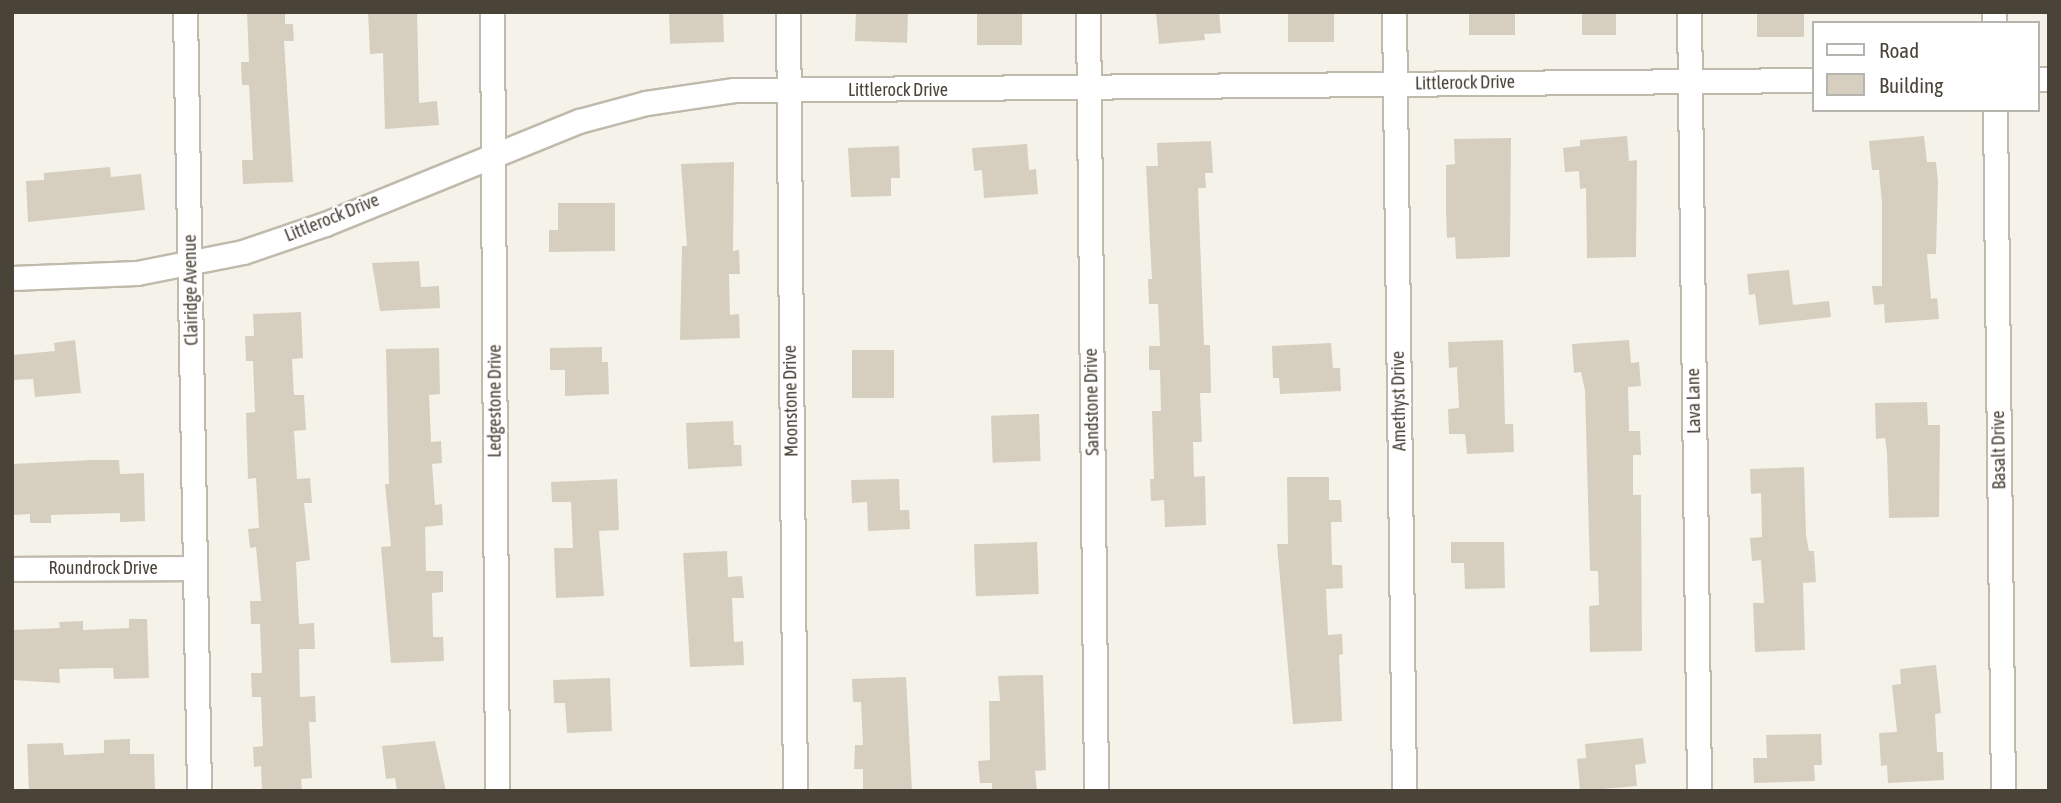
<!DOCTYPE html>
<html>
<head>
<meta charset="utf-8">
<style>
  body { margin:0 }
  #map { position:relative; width:2061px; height:803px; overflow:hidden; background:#f5f2ea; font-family:"Asap Condensed",sans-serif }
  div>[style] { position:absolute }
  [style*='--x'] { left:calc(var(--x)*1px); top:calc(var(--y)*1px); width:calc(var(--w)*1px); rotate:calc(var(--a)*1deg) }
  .building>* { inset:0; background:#d6cfbf; transform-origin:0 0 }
  .roads { filter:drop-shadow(2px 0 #c0baac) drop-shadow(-2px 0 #c0baac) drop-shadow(0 2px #c0baac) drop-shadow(0 -2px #c0baac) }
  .minor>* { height:23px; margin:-11.5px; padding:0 11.5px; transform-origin:11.5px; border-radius:11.5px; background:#fff }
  span { translate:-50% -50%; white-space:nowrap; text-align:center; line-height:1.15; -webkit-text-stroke:5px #fff; paint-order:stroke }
  .street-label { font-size:18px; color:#494338 }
  .frame { position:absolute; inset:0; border:14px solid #494338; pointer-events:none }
  .legend { position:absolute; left:1812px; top:21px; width:228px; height:91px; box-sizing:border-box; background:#fff; border:2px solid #b6b4af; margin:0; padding:9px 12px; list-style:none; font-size:21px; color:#494338 }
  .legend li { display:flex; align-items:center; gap:14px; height:35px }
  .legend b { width:35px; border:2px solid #b6b4af }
</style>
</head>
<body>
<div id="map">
  <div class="building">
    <div style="clip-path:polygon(247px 12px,285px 12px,285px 24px,293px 24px,294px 41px,284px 41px,293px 182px,243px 184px,242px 160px,253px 160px,249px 85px,242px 85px,241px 62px,249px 62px)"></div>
    <div style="clip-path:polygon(368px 12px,417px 12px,419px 103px,437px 101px,439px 125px,385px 129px,383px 53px,370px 54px)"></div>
    <div style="left:723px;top:12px;width:30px;height:54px;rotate:88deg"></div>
    <div style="left:856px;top:12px;width:52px;height:29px;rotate:2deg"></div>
    <div style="left:977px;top:12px;width:45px;height:33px"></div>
    <div style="clip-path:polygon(1156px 12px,1219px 12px,1221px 33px,1204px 34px,1205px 40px,1159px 44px)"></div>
    <div style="left:1288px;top:12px;width:46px;height:30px"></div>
    <div style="left:1469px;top:12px;width:46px;height:23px"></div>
    <div style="left:1582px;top:12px;width:34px;height:23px"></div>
    <div style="left:1757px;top:12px;width:47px;height:25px"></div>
    <div style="clip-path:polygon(1627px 136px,1629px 161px,1637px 160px,1636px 257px,1587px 258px,1586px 188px,1580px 189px,1579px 171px,1565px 172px,1563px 148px,1580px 146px,1580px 140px)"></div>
    <div style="clip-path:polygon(1924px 136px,1927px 162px,1936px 162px,1938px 182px,1936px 254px,1927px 254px,1931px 299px,1937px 298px,1939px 319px,1885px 323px,1884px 304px,1874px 305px,1872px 286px,1882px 286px,1882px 204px,1879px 170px,1872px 170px,1869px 141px)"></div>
    <div style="clip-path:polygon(1511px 138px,1510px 257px,1456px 259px,1455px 237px,1447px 238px,1446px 211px,1446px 165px,1455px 164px,1454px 139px)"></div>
    <div style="clip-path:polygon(1211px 141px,1213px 173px,1205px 173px,1206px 188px,1198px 188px,1204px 345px,1210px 345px,1211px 393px,1200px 393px,1202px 442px,1193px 442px,1194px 477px,1205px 476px,1206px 525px,1165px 527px,1164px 500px,1151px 501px,1150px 479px,1154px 479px,1152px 411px,1161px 411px,1160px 370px,1149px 370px,1149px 346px,1160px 346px,1158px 304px,1149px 304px,1148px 279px,1152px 279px,1146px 166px,1158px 166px,1157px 143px)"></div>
    <div style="clip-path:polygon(1027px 144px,1029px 170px,1036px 169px,1038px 194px,984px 198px,982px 170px,974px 171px,972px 148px)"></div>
    <div style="clip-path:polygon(899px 146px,900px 178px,891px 178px,891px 196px,851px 197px,848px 148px)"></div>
    <div style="clip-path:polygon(734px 162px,733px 251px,739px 250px,740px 274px,729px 274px,730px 315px,739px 314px,740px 338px,680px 340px,682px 246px,687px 246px,681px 164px)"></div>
    <div style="clip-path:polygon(110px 167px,111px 177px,141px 174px,145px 210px,28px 222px,26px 181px,44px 180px,44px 173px)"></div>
    <div style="clip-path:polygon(558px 203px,615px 203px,615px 251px,549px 252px,549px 230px,558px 230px)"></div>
    <div style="clip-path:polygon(419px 261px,421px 287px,439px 286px,440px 308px,380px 311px,372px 263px)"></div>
    <div style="clip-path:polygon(1789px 270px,1793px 305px,1829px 301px,1831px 317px,1759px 325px,1755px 294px,1749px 295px,1747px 274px)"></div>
    <div style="clip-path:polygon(301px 312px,303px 358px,292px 359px,294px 395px,304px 395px,306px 430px,294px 431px,297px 479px,310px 478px,312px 503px,304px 503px,310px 560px,296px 562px,299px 624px,314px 623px,315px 649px,299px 649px,300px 697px,315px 696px,316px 722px,309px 722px,312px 778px,301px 779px,302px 791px,262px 791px,261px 766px,254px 767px,253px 747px,263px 746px,261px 697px,252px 697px,251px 673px,262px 673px,260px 624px,251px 624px,250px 601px,261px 601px,256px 547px,250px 548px,248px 529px,259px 528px,256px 478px,248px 479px,246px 413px,255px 412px,253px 361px,246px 361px,245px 336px,254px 336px,253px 314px)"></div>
    <div style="clip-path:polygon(75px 340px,81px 393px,35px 397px,33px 379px,12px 380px,12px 355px,55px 351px,54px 343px)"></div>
    <div style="clip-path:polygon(1503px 340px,1505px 424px,1513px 424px,1514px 452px,1467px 454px,1465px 434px,1449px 434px,1448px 409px,1459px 408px,1457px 367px,1449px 368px,1448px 342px)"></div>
    <div style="clip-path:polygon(1629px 340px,1631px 363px,1639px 362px,1641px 386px,1628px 387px,1629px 431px,1640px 431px,1641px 455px,1633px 455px,1633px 495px,1641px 495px,1642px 651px,1590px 652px,1589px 606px,1599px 605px,1598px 571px,1590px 571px,1585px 390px,1581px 372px,1574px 373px,1572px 344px)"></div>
    <div style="clip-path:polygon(1331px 343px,1333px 368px,1340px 368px,1341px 391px,1280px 394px,1279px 378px,1273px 378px,1272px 346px)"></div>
    <div style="clip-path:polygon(602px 347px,602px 362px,608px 362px,609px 394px,565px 396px,565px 370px,550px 370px,550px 348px)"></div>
    <div style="clip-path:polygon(439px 348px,440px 394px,429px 395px,431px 442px,441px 441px,442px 463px,432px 464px,435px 505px,442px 504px,443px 525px,425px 527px,426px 571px,443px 571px,443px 592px,432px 593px,433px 637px,443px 637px,444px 661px,391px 663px,381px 547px,391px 546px,385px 484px,389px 484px,386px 349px)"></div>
    <div style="left:852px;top:350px;width:42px;height:48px"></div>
    <div style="clip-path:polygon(1927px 402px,1928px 425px,1940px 425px,1939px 517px,1889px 518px,1887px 452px,1885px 438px,1876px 439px,1875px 403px)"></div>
    <div style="left:1039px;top:414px;width:47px;height:48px;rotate:88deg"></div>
    <div style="clip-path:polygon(733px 421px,734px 445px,741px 445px,742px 466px,688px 469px,686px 423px)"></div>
    <div style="clip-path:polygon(93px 460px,119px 460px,120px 474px,144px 473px,145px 521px,120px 522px,120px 513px,51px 515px,51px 523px,30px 523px,30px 514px,12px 515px,12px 464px)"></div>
    <div style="clip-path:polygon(1804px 467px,1806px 535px,1809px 551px,1814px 551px,1816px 582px,1803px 583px,1805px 650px,1755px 652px,1753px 603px,1764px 603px,1761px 560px,1752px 561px,1750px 538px,1762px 537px,1761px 493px,1751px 494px,1750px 469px)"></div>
    <div style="clip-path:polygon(1287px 477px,1329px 477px,1329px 500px,1341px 500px,1342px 522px,1331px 522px,1332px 565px,1342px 565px,1343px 588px,1326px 589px,1328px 635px,1342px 634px,1343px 654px,1339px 655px,1342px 721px,1293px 724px,1277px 544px,1288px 544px)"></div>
    <div style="clip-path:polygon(617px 479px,619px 530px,599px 531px,604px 596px,556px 598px,554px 548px,573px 548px,571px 502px,552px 502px,551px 482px)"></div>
    <div style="clip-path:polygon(899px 479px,900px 510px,909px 510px,910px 529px,868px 531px,867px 502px,852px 503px,851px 480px)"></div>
    <div style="left:1037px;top:542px;width:52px;height:63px;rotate:88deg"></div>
    <div style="clip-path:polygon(1451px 542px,1504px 542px,1505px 588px,1465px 589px,1464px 563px,1451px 563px)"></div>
    <div style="clip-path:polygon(727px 551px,728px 577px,742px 576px,744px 598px,732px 598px,734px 642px,743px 641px,744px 665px,690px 667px,683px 553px)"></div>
    <div style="clip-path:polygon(129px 619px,147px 619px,149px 678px,114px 679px,113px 668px,98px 668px,59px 669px,60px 683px,12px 680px,12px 630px,60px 628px,59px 622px,83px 621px,83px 630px,129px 628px)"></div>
    <div style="clip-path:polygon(1936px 665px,1941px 713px,1935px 714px,1937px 752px,1943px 752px,1944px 780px,1888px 783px,1887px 765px,1881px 766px,1879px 733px,1897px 732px,1892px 685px,1901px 684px,1900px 669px)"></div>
    <div style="clip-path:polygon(1043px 675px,1046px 770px,1035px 771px,1037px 791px,992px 791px,992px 783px,980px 783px,978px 761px,990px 760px,989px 701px,1000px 701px,998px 676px)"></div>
    <div style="clip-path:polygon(906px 677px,912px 791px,863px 791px,863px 769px,854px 769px,855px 745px,863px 745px,861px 702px,853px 702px,852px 679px)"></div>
    <div style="clip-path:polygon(610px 678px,612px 731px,567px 733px,565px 703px,554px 703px,553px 680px)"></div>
    <div style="clip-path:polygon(1821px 734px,1822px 765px,1814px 765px,1815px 781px,1754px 783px,1753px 758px,1767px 758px,1766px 735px)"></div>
    <div style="clip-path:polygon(1643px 738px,1646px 763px,1635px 765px,1637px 786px,1580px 791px,1577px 759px,1586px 758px,1585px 744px)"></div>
    <div style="clip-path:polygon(130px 739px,130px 754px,154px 754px,155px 791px,29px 791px,27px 744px,63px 743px,64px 755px,104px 753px,104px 740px)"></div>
    <div style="clip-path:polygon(435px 741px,446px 791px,397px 791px,395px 778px,386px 779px,382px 746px)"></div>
  </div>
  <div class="roads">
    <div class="minor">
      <div style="--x:185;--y:12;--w:779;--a:88.97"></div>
      <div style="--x:492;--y:12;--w:779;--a:89.63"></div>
      <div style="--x:788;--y:12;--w:779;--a:89.49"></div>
      <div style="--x:1088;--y:12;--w:779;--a:89.41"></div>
      <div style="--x:1394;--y:12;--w:779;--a:89.26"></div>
      <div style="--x:1689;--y:12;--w:779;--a:89.26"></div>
      <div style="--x:1994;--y:12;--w:11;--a:90"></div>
      <div style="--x:2038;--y:79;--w:11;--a:0"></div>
      <div style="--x:1995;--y:110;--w:681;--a:89.33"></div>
      <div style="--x:12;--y:278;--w:125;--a:-2.3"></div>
      <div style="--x:137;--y:273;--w:108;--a:-11.2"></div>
      <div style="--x:243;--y:252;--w:87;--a:-18.9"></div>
      <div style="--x:325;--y:224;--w:274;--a:-22.1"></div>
      <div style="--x:579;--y:121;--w:69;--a:-15"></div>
      <div style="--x:646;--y:103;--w:89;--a:-8.4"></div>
      <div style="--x:734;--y:90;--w:1080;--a:-0.53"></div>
      <div style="--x:12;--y:569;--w:181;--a:-0.3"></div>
    </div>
  </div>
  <div class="street-label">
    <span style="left:1465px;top:83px;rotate:-1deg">Littlerock Drive</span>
    <span style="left:898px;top:90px">Littlerock Drive</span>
    <span style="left:332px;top:218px;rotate:-22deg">Littlerock Drive</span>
    <span style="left:191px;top:290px;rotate:-91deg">Clairidge Avenue</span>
    <span style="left:495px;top:401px;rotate:-90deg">Ledgestone Drive</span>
    <span style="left:791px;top:401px;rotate:-91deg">Moonstone Drive</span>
    <span style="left:1399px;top:401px;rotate:-91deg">Amethyst Drive</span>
    <span style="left:1694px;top:401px;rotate:-91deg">Lava Lane</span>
    <span style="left:1092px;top:402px;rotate:-91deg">Sandstone Drive</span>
    <span style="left:1999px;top:450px;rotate:-91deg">Basalt Drive</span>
    <span style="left:103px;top:568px">Roundrock Drive</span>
  </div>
  <div class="frame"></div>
  <ul class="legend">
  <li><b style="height:9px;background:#fff"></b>Road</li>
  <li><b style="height:19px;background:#d6cfbf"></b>Building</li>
  </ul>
</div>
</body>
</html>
